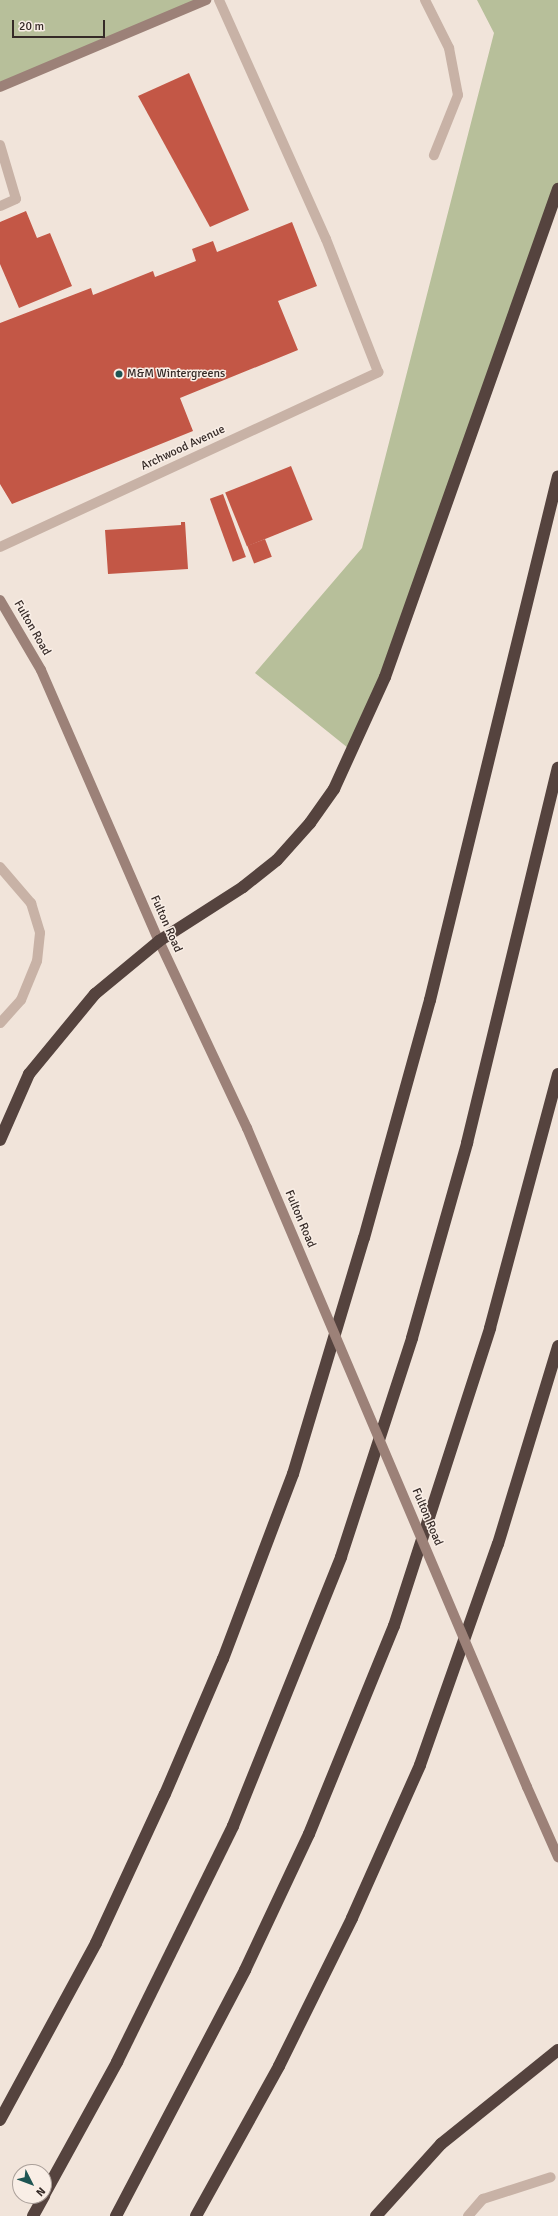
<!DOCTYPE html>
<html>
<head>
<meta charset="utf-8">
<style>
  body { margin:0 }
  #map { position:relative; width:558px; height:2216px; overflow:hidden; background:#f1e4da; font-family:Signika,sans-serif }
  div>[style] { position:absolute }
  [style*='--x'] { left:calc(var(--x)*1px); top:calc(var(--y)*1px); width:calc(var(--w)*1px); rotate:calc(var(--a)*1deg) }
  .green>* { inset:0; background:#b7bf9a }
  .building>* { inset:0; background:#c35746; transform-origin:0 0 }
  .service>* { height:10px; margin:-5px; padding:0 5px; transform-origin:5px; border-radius:5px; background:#c8b2a6 }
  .minor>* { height:10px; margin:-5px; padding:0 5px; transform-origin:5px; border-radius:5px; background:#c8b2a6 }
  .secondary>* { height:10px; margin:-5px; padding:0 5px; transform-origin:5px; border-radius:5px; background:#9c8178 }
  .motorway>* { height:12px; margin:-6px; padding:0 6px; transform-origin:6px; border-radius:6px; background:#55433e }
  .secondary-bridge>* { height:10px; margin:-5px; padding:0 5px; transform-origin:5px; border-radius:5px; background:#9c8178 }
  .dots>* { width:11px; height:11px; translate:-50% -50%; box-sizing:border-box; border:2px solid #f9eee6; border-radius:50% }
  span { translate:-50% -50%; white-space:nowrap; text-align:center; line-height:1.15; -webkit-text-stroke:3px #f9eee6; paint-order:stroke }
  .poi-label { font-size:12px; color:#352a27 }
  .left { translate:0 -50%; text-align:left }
  .street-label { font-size:12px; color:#352a27 }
  .north { position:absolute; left:12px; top:2164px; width:40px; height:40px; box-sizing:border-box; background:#f9eee6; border:1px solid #aba09a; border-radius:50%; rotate:132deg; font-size:11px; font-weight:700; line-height:16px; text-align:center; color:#352a27 }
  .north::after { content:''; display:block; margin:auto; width:14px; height:18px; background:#1e5553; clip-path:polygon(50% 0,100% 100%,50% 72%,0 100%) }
  .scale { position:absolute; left:12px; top:20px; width:93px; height:18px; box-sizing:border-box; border:2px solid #352a27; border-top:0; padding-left:5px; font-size:12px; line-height:14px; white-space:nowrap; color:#352a27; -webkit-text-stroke:3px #f9eee6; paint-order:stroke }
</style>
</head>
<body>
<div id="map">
  <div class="green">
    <div style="clip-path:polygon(0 0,206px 0,0 87px)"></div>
    <div style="clip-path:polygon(477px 0,558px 0,558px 189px,353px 752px,255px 673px,362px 548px,494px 33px)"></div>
  </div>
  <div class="building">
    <div style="clip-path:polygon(189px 73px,249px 210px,210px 227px,138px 96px)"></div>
    <div style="clip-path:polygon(26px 211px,37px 238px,50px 233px,72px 286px,19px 308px,0 264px,0 222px)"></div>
    <div style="clip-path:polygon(292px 222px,317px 286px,278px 301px,298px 350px,180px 398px,193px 431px,12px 504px,0 484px,0 323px,91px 288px,93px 295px,153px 271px,155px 277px,196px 261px,192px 249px,213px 241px,217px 252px)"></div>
    <div style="left:291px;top:466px;width:58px;height:71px;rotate:68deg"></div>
    <div style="left:223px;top:494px;width:67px;height:14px;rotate:70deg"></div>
    <div style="clip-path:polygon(181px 522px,185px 522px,188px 569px,108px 574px,105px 530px,181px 525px)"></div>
    <div style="left:265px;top:539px;width:19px;height:19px;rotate:69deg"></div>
  </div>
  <div class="service">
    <div style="--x:219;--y:0;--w:262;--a:65.9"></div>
    <div style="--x:326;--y:239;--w:143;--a:68.6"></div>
    <div style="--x:425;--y:0;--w:54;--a:63.4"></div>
    <div style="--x:449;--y:48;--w:48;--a:79.2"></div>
    <div style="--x:458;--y:95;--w:65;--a:111.8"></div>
    <div style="--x:0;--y:145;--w:56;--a:73.5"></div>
    <div style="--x:16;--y:199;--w:17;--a:156"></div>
  </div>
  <div class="minor">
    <div style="--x:0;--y:547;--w:417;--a:-24.8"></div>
    <div style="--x:0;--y:867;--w:48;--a:49.3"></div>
    <div style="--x:31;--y:903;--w:31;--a:73"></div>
    <div style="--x:40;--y:933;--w:28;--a:96"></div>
    <div style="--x:37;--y:961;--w:42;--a:112.3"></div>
    <div style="--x:21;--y:1000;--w:31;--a:132"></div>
    <div style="--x:468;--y:2216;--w:23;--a:-49"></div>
    <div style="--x:483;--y:2199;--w:71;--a:-17.9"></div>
  </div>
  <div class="secondary">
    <div style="--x:0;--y:87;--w:224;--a:-22.9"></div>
    <div style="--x:0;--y:600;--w:81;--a:59.6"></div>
    <div style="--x:41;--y:670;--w:296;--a:66.5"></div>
    <div style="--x:159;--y:941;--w:207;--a:64.8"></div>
    <div style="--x:527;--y:1787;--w:77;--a:66.1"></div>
  </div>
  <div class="motorway">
    <div style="--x:0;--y:1140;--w:72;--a:-66.3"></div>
    <div style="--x:29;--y:1074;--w:104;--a:-50.5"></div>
    <div style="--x:95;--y:994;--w:83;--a:-39.6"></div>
    <div style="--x:159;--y:941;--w:100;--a:-32.7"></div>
    <div style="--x:243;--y:887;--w:43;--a:-38.5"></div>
    <div style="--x:277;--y:860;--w:50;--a:-48.3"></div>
    <div style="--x:310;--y:823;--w:42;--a:-54.8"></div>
    <div style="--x:334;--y:789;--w:123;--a:-65.5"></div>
    <div style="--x:385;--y:677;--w:518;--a:-70.48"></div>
    <div style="--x:0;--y:2120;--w:201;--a:-61.5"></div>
    <div style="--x:96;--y:1943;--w:164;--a:-65.2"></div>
    <div style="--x:165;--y:1794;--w:147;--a:-66.8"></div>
    <div style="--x:223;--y:1659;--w:198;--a:-69.3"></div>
    <div style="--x:293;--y:1474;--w:246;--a:-73.3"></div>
    <div style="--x:364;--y:1238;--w:247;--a:-74.5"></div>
    <div style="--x:430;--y:1000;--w:539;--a:-76.27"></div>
    <div style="--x:44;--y:2195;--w:152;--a:-61.2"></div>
    <div style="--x:117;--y:2062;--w:263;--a:-63.8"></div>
    <div style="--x:233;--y:1826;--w:290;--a:-68.1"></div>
    <div style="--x:341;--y:1557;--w:230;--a:-72"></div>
    <div style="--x:412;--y:1338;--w:203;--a:-74.2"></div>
    <div style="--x:467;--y:1143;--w:386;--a:-76.4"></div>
    <div style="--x:33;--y:2216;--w:23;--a:-61"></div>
    <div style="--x:116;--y:2216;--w:278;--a:-62.3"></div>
    <div style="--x:245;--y:1970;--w:150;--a:-64.8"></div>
    <div style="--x:309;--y:1834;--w:225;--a:-67.8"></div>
    <div style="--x:394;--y:1626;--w:313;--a:-72.1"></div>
    <div style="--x:490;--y:1328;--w:263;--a:-75"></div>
    <div style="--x:196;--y:2216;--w:171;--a:-61"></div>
    <div style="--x:279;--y:2066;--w:165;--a:-63.7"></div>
    <div style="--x:352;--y:1918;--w:167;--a:-66"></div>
    <div style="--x:420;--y:1765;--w:234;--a:-70.6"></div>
    <div style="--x:498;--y:1544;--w:207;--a:-73.1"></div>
    <div style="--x:376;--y:2216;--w:97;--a:-47.9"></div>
    <div style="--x:441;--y:2144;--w:150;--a:-38.8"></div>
  </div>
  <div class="secondary-bridge">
    <div style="--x:247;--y:1128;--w:716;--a:66.98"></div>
  </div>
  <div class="dots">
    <div style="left:119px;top:374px;background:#1e5553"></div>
  </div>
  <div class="poi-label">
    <span class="left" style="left:127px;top:374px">M&amp;M Wintergreens</span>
  </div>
  <div class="street-label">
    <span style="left:183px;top:448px;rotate:-25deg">Archwood Avenue</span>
    <span style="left:32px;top:628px;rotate:60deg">Fulton Road</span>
    <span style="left:166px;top:924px;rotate:66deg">Fulton Road</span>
    <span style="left:300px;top:1219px;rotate:67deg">Fulton Road</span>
    <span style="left:427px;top:1517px;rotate:67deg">Fulton Road</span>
  </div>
  <div class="north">N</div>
  <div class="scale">20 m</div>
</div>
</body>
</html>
